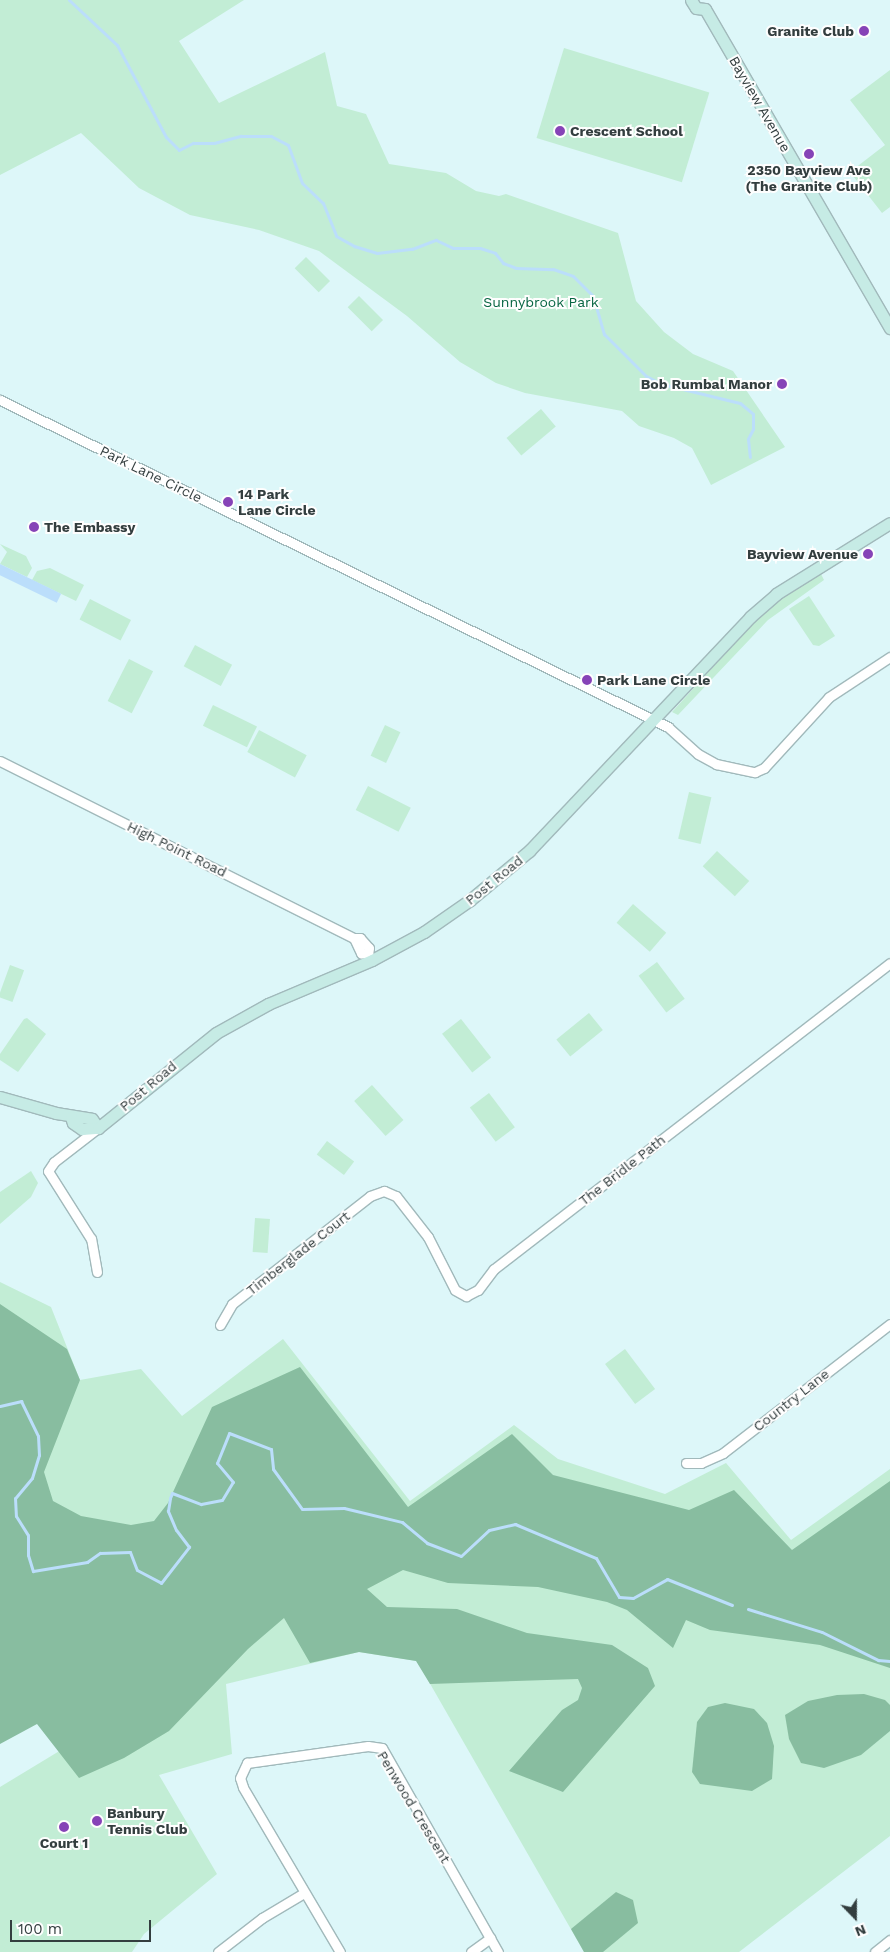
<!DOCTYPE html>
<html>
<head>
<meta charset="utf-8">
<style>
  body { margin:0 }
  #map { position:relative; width:890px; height:1952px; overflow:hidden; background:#ddf7f9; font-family:"Work Sans",sans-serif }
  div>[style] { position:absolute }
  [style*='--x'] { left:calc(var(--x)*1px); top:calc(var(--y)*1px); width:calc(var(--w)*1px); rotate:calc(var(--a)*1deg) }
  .green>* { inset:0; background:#c2edd5; transform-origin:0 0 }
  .forest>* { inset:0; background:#88bda0 }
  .water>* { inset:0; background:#bbdefb; transform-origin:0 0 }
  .stream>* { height:3px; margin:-1.5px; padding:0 1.5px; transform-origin:1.5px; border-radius:1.5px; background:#bbdefb }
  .roads { filter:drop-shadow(1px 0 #a1b9bb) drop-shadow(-1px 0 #a1b9bb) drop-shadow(0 1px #a1b9bb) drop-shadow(0 -1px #a1b9bb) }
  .street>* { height:9px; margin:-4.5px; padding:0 4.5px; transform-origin:4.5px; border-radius:4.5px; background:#fff }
  .secondary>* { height:11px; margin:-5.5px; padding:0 5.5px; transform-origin:5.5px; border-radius:5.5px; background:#c6ebe5 }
  .dots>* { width:14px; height:14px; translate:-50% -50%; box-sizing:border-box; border:2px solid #fefefe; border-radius:50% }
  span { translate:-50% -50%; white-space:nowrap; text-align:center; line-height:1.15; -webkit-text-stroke:4px #fefefe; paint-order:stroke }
  .poi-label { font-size:14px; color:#333e3f; font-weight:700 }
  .right { translate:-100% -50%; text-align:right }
  .left { translate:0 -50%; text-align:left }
  .street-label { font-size:14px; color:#333e3f }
  .park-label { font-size:14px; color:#086643 }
  .north { position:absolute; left:830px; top:1892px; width:50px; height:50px; -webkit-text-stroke:4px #fefefe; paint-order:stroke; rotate:158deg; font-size:14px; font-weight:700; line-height:20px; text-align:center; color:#333e3f }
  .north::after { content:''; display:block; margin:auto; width:18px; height:22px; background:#333e3f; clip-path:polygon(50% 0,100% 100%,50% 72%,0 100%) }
  .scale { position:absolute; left:10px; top:1920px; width:141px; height:22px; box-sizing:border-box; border:2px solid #333e3f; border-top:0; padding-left:6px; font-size:15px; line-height:18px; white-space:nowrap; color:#333e3f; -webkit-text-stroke:4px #fefefe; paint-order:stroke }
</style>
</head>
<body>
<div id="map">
  <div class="green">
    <div style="clip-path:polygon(0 0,244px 0,179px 41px,219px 103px,325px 52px,337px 106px,366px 114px,389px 164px,446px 173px,476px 191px,499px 196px,506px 194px,618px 233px,636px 301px,664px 332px,693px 354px,733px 371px,785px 447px,711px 485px,692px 448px,674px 438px,639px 426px,622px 411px,525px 393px,496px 383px,460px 362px,407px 316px,319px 251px,259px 230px,190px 215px,139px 188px,81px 133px,0 175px)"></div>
    <div style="left:564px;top:48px;width:152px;height:94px;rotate:17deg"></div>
    <div style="clip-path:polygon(890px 70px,890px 207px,882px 213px,850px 172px,885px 145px,850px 100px)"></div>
    <div style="left:306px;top:257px;width:34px;height:16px;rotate:45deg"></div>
    <div style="left:359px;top:296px;width:34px;height:16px;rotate:45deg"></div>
    <div style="left:541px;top:409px;width:23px;height:45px;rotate:50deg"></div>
    <div style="clip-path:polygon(0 544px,26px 556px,32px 568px,27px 577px,0 564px,7px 552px)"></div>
    <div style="clip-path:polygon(50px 568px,84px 585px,76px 601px,32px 580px,37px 571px)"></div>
    <div style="clip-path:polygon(821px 574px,824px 580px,768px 620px,678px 715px,672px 712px,763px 612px,796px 586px)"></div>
    <div style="clip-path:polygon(809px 596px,835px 636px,819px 646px,813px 645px,789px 609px)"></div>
    <div style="left:90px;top:599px;width:46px;height:23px;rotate:27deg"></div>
    <div style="left:195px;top:645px;width:42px;height:24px;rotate:28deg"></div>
    <div style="left:129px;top:659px;width:27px;height:47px;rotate:27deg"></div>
    <div style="left:213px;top:705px;width:49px;height:23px;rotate:26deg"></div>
    <div style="left:385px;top:725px;width:17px;height:34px;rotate:25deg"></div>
    <div style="left:259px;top:730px;width:54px;height:25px;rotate:28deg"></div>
    <div style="left:368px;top:786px;width:48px;height:27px;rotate:27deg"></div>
    <div style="left:689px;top:792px;width:23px;height:48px;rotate:13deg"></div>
    <div style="left:717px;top:851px;width:44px;height:21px;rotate:43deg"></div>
    <div style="left:633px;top:904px;width:44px;height:25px;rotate:41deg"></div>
    <div style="left:657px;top:962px;width:46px;height:23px;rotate:53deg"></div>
    <div style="left:10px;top:965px;width:15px;height:34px;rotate:20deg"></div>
    <div style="left:589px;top:1013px;width:22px;height:42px;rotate:51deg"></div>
    <div style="clip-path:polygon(27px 1018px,46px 1034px,18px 1072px,0 1060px,0 1054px,24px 1019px)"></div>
    <div style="left:461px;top:1019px;width:49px;height:24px;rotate:52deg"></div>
    <div style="left:372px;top:1085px;width:47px;height:24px;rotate:48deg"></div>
    <div style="left:489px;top:1093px;width:43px;height:24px;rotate:53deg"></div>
    <div style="left:327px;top:1141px;width:34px;height:17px;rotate:37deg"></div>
    <div style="clip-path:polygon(31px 1171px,38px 1183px,31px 1197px,0 1224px,0 1192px)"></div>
    <div style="left:255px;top:1218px;width:15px;height:34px;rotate:4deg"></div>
    <div style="clip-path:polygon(0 1282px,51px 1307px,80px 1380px,141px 1369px,182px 1416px,283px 1339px,410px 1501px,514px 1425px,558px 1459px,665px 1494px,726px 1463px,791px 1540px,890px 1469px,890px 1836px,739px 1952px,584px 1952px,417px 1661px,359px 1652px,226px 1684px,232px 1754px,159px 1775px,217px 1874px,144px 1934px,132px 1952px,0 1952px,0 1787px,66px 1747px,0 1680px)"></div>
    <div style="left:625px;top:1349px;width:50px;height:25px;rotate:53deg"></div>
  </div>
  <div class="forest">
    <div style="clip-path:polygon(0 1304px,67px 1349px,80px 1380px,44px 1472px,53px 1501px,81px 1516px,131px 1525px,154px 1521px,168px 1503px,212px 1407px,300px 1367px,408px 1507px,512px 1434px,553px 1475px,689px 1510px,734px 1490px,792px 1550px,890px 1481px,890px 1668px,820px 1645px,710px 1630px,686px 1620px,673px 1648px,627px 1610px,607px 1602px,538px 1587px,448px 1583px,403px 1570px,367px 1589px,387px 1607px,457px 1609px,527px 1633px,612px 1645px,648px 1668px,655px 1686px,563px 1792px,509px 1771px,562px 1710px,578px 1700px,582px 1688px,578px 1679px,430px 1684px,416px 1661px,359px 1652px,310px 1663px,284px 1618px,248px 1649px,169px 1731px,124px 1758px,79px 1778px,37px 1724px,0 1744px)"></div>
    <div style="clip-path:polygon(864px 1694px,885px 1700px,890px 1705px,890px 1731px,861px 1755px,824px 1768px,801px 1763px,789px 1739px,785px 1715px,808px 1701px,837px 1695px)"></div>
    <div style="clip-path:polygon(725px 1703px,754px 1709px,767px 1723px,774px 1746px,772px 1779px,752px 1791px,700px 1784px,692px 1772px,697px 1722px,708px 1707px)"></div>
    <div style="clip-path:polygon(616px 1892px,633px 1900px,638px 1923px,603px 1952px,584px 1952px,571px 1929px)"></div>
  </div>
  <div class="water">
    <div style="left:0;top:564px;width:68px;height:10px;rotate:26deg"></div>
  </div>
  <div class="stream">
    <div style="--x:69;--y:0;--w:66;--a:43.2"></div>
    <div style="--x:117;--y:45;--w:104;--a:62"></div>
    <div style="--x:166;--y:137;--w:18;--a:45"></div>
    <div style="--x:179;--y:150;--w:16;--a:-27"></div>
    <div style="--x:193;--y:143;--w:21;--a:0"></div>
    <div style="--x:214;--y:143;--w:28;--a:-15"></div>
    <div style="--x:241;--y:136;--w:30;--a:0"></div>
    <div style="--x:271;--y:136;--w:19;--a:28"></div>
    <div style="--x:288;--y:145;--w:40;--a:69.8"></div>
    <div style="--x:302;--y:183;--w:29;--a:44"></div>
    <div style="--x:323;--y:203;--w:35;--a:68"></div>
    <div style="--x:336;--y:236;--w:21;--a:29"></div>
    <div style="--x:354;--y:246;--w:24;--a:17"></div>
    <div style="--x:377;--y:253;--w:35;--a:-7"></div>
    <div style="--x:412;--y:249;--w:26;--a:-21"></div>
    <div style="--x:436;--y:240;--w:19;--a:25"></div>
    <div style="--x:453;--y:248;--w:27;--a:0"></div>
    <div style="--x:480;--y:248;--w:16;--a:18"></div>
    <div style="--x:495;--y:253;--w:13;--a:51"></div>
    <div style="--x:503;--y:263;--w:14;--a:21"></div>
    <div style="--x:516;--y:268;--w:37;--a:2"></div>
    <div style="--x:553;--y:269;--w:21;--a:19"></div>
    <div style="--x:573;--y:276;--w:28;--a:45"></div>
    <div style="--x:593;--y:296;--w:40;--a:74"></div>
    <div style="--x:604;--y:334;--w:59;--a:45"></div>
    <div style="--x:646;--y:376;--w:18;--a:27"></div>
    <div style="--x:662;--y:384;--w:80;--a:13.7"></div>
    <div style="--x:740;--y:403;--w:17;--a:40"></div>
    <div style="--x:753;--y:414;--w:15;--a:90"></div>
    <div style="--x:753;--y:429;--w:11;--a:117"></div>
    <div style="--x:748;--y:439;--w:18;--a:84"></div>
    <div style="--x:0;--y:1406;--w:22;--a:-13"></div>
    <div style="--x:21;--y:1401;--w:39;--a:64"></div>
    <div style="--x:38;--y:1436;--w:19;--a:87"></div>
    <div style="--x:39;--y:1455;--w:24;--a:107"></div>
    <div style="--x:32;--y:1478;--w:26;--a:130"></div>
    <div style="--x:15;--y:1498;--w:18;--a:87"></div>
    <div style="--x:16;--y:1516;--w:22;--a:58"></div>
    <div style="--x:28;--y:1535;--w:20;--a:90"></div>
    <div style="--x:28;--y:1555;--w:17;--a:73"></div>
    <div style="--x:33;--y:1571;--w:55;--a:-9.5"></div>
    <div style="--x:87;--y:1562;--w:16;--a:-35"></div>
    <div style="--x:100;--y:1553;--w:30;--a:-2"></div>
    <div style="--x:130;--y:1552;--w:19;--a:69"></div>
    <div style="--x:137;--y:1570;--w:27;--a:28"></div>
    <div style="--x:161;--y:1583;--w:46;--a:-52.1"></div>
    <div style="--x:189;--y:1547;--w:21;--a:-127"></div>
    <div style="--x:176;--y:1530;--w:21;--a:-113"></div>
    <div style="--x:168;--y:1511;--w:13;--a:-81"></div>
    <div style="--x:170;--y:1498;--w:5;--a:-68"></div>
    <div style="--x:172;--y:1493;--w:31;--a:21"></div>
    <div style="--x:201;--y:1504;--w:21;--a:-11"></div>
    <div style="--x:222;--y:1500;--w:21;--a:-59"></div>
    <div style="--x:233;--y:1482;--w:25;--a:-130"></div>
    <div style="--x:217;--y:1463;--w:32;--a:-68"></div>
    <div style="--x:229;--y:1433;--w:45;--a:20.9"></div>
    <div style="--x:271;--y:1449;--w:20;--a:84"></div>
    <div style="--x:273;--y:1469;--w:49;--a:54.1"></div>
    <div style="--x:302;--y:1509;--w:42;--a:-1.4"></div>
    <div style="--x:344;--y:1508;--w:60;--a:13.6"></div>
    <div style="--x:402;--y:1522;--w:33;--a:40"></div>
    <div style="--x:427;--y:1543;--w:36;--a:21"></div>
    <div style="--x:461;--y:1556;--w:38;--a:-43"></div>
    <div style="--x:489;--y:1530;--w:27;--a:-13"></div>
    <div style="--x:515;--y:1524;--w:88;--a:22.8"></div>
    <div style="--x:596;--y:1558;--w:45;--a:59.5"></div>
    <div style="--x:619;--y:1597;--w:14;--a:4"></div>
    <div style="--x:633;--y:1598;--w:39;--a:-29"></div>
    <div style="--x:667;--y:1579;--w:70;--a:21.8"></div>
    <div style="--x:748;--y:1609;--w:77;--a:17.3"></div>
    <div style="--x:822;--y:1632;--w:63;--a:26.6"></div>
    <div style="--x:878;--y:1660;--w:12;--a:5"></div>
  </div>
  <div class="roads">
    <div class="street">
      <div style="--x:0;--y:400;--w:744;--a:26.08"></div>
      <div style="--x:668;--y:727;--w:40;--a:42"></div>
      <div style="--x:698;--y:754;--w:21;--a:29"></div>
      <div style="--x:716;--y:764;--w:40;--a:12"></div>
      <div style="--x:755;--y:772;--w:10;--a:-24"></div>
      <div style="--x:764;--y:768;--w:96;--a:-47.5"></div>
      <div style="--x:829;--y:697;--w:73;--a:-33.3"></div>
      <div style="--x:0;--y:761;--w:396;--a:26.6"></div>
      <div style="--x:354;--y:938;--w:6;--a:0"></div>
      <div style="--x:360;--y:938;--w:13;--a:48"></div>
      <div style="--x:369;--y:948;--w:6;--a:99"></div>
      <div style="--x:368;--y:954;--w:7;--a:56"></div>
      <div style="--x:354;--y:938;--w:17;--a:65"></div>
      <div style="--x:361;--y:953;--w:7;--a:8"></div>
      <div style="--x:97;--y:1272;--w:34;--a:-100"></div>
      <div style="--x:91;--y:1239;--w:80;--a:-122.3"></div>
      <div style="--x:48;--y:1171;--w:11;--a:-56"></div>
      <div style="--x:54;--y:1162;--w:56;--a:-37.7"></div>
      <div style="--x:220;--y:1325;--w:24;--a:-60"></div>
      <div style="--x:232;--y:1304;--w:175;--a:-38"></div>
      <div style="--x:370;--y:1196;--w:15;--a:-20"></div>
      <div style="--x:384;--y:1191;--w:13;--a:23"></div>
      <div style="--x:396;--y:1196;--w:52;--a:52"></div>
      <div style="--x:428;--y:1237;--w:59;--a:63"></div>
      <div style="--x:455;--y:1290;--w:13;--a:29"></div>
      <div style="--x:466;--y:1296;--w:13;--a:-27"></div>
      <div style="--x:478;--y:1290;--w:26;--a:-53"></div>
      <div style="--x:494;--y:1269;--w:500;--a:-37.69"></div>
      <div style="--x:686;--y:1463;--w:15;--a:0"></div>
      <div style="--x:701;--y:1463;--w:24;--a:-24"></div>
      <div style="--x:723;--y:1453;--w:211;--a:-37.7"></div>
      <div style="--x:218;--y:1952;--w:56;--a:-37.7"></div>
      <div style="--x:262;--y:1918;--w:49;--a:-30.8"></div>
      <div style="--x:340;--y:1952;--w:191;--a:-120.5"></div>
      <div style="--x:243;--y:1787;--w:9;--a:-108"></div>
      <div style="--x:240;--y:1778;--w:17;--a:-65"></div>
      <div style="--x:247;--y:1763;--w:122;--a:-8"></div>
      <div style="--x:368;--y:1746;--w:14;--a:8"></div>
      <div style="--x:382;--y:1748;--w:235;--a:60.4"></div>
      <div style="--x:471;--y:1952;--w:24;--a:-36"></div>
      <div style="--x:875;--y:1952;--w:19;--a:-39"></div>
    </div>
    <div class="secondary">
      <div style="--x:691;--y:0;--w:9;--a:58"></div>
      <div style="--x:696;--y:8;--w:9;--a:6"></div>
      <div style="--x:705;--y:9;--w:369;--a:59.9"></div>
      <div style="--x:0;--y:1097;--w:58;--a:15.9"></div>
      <div style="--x:56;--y:1113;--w:36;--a:9"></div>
      <div style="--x:92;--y:1119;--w:11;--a:56"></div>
      <div style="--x:71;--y:1117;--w:6;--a:72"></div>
      <div style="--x:73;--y:1123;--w:11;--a:34"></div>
      <div style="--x:82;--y:1129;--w:16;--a:-4"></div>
      <div style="--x:98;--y:1128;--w:151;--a:-38.8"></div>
      <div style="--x:216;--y:1033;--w:60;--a:-29.1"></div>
      <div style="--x:268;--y:1004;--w:113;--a:-22.9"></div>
      <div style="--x:372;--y:960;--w:59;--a:-28.3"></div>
      <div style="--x:424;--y:932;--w:56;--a:-34.8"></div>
      <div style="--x:470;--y:900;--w:77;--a:-39.7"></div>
      <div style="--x:529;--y:851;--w:322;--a:-46.6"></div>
      <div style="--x:750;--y:617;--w:35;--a:-41"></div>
      <div style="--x:776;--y:594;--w:134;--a:-31.9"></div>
    </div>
  </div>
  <div class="dots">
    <div style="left:864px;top:31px;background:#8643b7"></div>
    <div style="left:560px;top:131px;background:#8643b7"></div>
    <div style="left:809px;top:154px;background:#8643b7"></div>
    <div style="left:782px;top:384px;background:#8643b7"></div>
    <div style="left:228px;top:502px;background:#8643b7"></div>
    <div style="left:34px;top:527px;background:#8643b7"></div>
    <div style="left:868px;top:554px;background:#8643b7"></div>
    <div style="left:587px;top:680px;background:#8643b7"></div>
    <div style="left:97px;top:1821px;background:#8643b7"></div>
    <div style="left:64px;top:1827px;background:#8643b7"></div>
  </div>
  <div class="poi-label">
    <span class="right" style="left:854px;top:31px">Granite Club</span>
    <span class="left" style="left:570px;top:131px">Crescent School</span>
    <span style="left:809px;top:178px">2350 Bayview Ave<br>(The Granite Club)</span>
    <span class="right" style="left:772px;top:384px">Bob Rumbal Manor</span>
    <span class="left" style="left:238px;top:502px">14 Park<br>Lane Circle</span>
    <span class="left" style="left:44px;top:527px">The Embassy</span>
    <span class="right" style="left:858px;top:554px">Bayview Avenue</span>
    <span class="left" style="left:597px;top:680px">Park Lane Circle</span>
    <span class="left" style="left:107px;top:1821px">Banbury<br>Tennis Club</span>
    <span style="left:64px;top:1843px">Court 1</span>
  </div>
  <div class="street-label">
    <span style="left:760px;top:104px;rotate:60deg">Bayview Avenue</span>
    <span style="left:151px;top:474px;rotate:26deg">Park Lane Circle</span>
    <span style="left:177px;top:849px;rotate:26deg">High Point Road</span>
    <span style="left:494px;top:880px;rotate:-39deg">Post Road</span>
    <span style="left:148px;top:1086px;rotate:-40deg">Post Road</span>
    <span style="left:622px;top:1170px;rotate:-38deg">The Bridle Path</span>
    <span style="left:298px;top:1253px;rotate:-38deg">Timberglade Court</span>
    <span style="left:791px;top:1400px;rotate:-38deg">Country Lane</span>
    <span style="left:414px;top:1807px;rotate:59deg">Penwood Crescent</span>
  </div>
  <div class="park-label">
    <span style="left:541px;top:302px">Sunnybrook Park</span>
  </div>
  <div class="north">N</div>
  <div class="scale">100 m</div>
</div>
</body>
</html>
